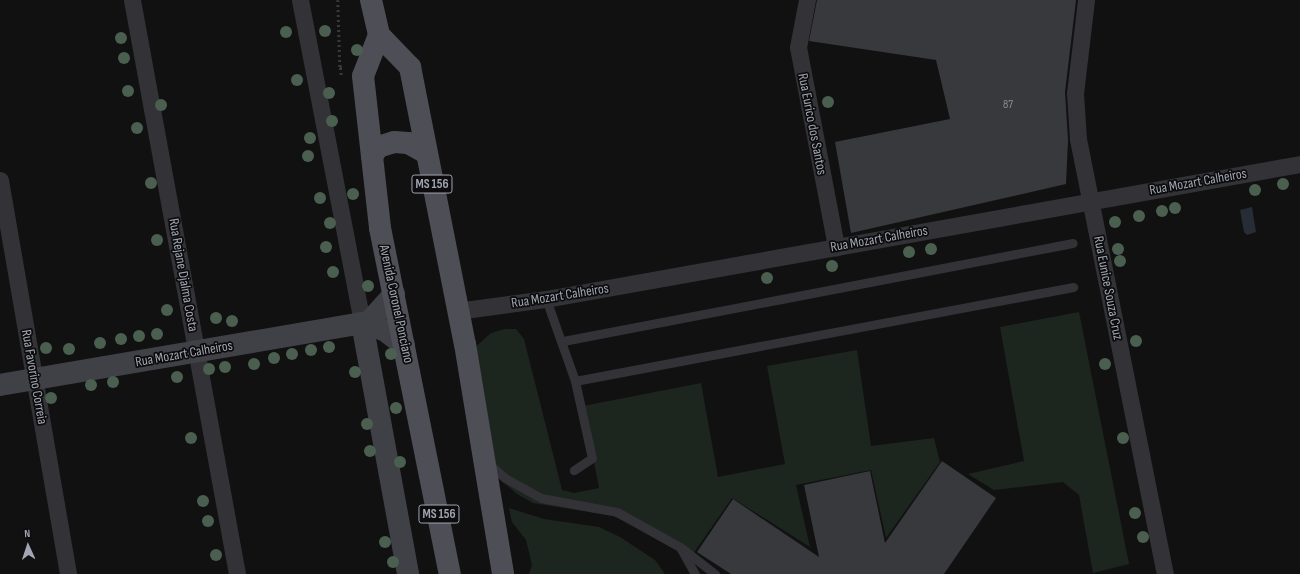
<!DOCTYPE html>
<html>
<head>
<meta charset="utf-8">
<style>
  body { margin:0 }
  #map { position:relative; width:1300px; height:574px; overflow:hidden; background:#111112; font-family:"Sofia Sans Condensed",sans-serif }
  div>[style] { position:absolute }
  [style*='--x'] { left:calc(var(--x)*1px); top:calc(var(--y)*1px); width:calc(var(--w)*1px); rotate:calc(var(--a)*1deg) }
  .green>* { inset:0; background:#1d251f }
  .water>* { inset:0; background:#272d36 }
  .building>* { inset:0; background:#38393d }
  .path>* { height:2.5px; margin-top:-1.25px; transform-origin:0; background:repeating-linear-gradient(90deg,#38393e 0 2px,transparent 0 5px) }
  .lane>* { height:9px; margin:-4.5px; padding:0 4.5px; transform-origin:4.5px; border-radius:4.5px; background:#323237 }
  .street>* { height:17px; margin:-8.5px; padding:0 8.5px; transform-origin:8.5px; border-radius:8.5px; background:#323237 }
  .secondary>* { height:22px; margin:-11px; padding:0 11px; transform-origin:11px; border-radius:11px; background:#404147 }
  .primary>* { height:22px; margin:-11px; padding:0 11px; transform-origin:11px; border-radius:11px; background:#4e4e56 }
  .trees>* { width:12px; height:12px; margin:-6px; border-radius:50%; background:#4a5f4f }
  span { translate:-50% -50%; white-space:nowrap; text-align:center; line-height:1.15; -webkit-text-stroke:3.5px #0c0c0d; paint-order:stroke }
  .number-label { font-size:12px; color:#888a96 }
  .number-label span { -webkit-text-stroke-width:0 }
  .shield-label span { padding:1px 3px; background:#0c0c0d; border:1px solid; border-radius:3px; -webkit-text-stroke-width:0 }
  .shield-label { font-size:13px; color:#a2a5b3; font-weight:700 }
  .street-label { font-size:14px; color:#a2a5b3 }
  .north { position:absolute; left:8px; top:526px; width:40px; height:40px; -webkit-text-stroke:3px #0c0c0d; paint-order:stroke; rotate:357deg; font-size:11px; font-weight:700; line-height:16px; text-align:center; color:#a2a5b3 }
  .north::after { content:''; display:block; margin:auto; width:14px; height:18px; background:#a2a5b3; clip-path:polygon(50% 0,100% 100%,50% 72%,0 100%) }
</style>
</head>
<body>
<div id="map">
  <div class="green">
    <div style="clip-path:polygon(1079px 312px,1129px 564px,1093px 573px,1079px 495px,1063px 482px,994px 490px,968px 474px,1024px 461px,1000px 327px)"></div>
    <div style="clip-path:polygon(505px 329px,516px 329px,524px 339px,562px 490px,574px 493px,599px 488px,583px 406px,701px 383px,718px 477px,785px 464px,767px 366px,857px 350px,871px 446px,934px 438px,940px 462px,886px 538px,871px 470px,796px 485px,810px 547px,732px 498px,693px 554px,613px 516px,533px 503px,517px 494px,502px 481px,489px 447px,473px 349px,491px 333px)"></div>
    <div style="clip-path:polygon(509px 508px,544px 519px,599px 527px,620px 537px,655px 560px,665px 574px,529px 574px,532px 565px,526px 540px,512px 522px)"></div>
  </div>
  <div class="water">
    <div style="clip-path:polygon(1252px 207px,1256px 232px,1247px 235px,1244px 232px,1240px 210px)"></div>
  </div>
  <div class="building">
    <div style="clip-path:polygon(817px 0,1076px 0,1065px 92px,1068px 140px,1066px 184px,851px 233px,835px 142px,950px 119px,936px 60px,809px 41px)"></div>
    <div style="clip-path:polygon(942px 461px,996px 498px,944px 574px,731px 574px,697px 552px,733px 499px,819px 557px,804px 485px,870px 471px,885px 543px)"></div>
  </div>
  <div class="path">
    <div style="--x:338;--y:0;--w:67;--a:88.3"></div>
    <div style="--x:341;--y:75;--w:8;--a:-97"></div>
    <div style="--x:340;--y:67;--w:5;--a:-11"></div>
  </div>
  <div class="lane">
    <div style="--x:546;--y:299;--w:87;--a:70.5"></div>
    <div style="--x:575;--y:381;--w:79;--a:77.6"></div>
    <div style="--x:592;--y:458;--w:22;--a:146"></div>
    <div style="--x:563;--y:341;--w:519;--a:-10.88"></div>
    <div style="--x:575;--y:381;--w:507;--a:-10.69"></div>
    <div style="--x:489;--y:464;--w:21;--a:41"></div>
    <div style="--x:505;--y:478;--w:41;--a:29.1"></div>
    <div style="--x:541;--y:498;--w:77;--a:10.4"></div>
    <div style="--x:617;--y:512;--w:72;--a:29.1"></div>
    <div style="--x:680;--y:547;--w:31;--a:61"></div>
    <div style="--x:683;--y:549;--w:41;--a:38"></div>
  </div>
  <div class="street">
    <div style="--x:132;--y:0;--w:584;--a:79.63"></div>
    <div style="--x:300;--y:0;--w:329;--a:79.1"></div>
    <div style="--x:807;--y:0;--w:48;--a:100.8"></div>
    <div style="--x:798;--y:47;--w:204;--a:79.2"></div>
    <div style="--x:1086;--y:0;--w:94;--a:96.7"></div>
    <div style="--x:1075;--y:93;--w:46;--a:86.3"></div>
    <div style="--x:1078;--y:139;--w:444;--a:78.7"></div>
    <div style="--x:0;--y:180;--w:400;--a:80.2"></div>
    <div style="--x:457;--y:311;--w:90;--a:-7.7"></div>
    <div style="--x:546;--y:299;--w:766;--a:-10.15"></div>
  </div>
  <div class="secondary">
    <div style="--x:362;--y:323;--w:255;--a:79.6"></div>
    <div style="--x:368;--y:323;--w:39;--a:-48"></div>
    <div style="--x:0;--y:385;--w:367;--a:-9.7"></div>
    <div style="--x:362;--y:323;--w:23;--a:18"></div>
    <div style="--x:384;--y:330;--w:25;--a:37"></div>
  </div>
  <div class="primary">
    <div style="--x:371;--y:0;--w:36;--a:77"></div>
    <div style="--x:379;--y:35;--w:45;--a:45.9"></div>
    <div style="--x:410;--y:67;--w:282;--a:78.8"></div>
    <div style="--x:465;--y:344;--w:233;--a:80.6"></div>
    <div style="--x:379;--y:35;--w:44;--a:111.3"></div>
    <div style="--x:363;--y:76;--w:153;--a:83.6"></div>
    <div style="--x:380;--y:228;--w:353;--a:78.6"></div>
    <div style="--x:372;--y:156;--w:11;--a:-56"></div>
    <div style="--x:378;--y:147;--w:17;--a:-17"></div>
    <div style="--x:394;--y:142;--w:14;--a:4"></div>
    <div style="--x:408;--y:143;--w:21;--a:29"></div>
  </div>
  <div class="trees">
    <div style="left:325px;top:31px"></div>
    <div style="left:286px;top:32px"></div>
    <div style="left:121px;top:38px"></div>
    <div style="left:357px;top:50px"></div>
    <div style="left:124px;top:58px"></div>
    <div style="left:297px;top:80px"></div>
    <div style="left:128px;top:91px"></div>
    <div style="left:329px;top:93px"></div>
    <div style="left:828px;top:102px"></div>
    <div style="left:161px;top:105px"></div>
    <div style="left:332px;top:121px"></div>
    <div style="left:137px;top:128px"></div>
    <div style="left:310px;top:138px"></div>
    <div style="left:308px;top:156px"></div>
    <div style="left:151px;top:183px"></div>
    <div style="left:1283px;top:184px"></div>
    <div style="left:1255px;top:190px"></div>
    <div style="left:353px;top:194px"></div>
    <div style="left:320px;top:198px"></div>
    <div style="left:1175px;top:208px"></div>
    <div style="left:1162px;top:211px"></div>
    <div style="left:1139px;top:216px"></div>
    <div style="left:1115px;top:222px"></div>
    <div style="left:330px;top:223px"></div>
    <div style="left:157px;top:240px"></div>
    <div style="left:326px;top:247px"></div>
    <div style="left:931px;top:249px"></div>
    <div style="left:1118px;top:249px"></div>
    <div style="left:909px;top:252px"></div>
    <div style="left:1120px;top:261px"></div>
    <div style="left:832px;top:266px"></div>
    <div style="left:333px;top:272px"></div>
    <div style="left:767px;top:278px"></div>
    <div style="left:368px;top:286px"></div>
    <div style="left:167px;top:310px"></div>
    <div style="left:216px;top:318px"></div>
    <div style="left:232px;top:321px"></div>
    <div style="left:157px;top:334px"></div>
    <div style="left:139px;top:336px"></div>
    <div style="left:121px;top:339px"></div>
    <div style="left:1136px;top:341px"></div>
    <div style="left:100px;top:343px"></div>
    <div style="left:329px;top:347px"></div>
    <div style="left:46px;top:348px"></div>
    <div style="left:69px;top:349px"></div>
    <div style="left:311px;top:350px"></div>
    <div style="left:292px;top:354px"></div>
    <div style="left:391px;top:354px"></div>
    <div style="left:274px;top:358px"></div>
    <div style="left:254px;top:364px"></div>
    <div style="left:1105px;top:364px"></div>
    <div style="left:225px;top:367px"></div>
    <div style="left:209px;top:369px"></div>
    <div style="left:355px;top:372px"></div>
    <div style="left:177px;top:377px"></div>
    <div style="left:113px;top:382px"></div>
    <div style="left:91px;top:385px"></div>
    <div style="left:51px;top:398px"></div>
    <div style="left:396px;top:408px"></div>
    <div style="left:367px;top:424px"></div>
    <div style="left:191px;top:438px"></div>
    <div style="left:1123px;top:438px"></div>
    <div style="left:370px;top:451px"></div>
    <div style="left:400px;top:462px"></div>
    <div style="left:203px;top:501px"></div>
    <div style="left:1135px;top:513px"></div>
    <div style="left:208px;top:521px"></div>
    <div style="left:1143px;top:537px"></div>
    <div style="left:385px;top:542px"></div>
    <div style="left:216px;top:555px"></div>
    <div style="left:393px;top:562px"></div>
  </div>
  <div class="number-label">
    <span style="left:1008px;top:105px">87</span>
  </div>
  <div class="shield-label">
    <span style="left:432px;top:184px">MS 156</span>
    <span style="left:439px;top:514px">MS 156</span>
  </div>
  <div class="street-label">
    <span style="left:812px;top:124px;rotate:79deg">Rua Eurico dos Santos</span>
    <span style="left:1198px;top:182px;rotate:-10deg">Rua Mozart Calheiros</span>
    <span style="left:879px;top:239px;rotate:-10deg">Rua Mozart Calheiros</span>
    <span style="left:183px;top:275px;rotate:80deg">Rua Rejane Djalma Costa</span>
    <span style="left:1108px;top:288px;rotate:79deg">Rua Eunice Souza Cruz</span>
    <span style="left:560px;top:296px;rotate:-9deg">Rua Mozart Calheiros</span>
    <span style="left:396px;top:304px;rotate:78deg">Avenida Coronel Ponciano</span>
    <span style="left:184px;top:354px;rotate:-10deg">Rua Mozart Calheiros</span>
    <span style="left:34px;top:377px;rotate:80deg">Rua Favorino Correia</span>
  </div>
  <div class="north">N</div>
</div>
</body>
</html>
